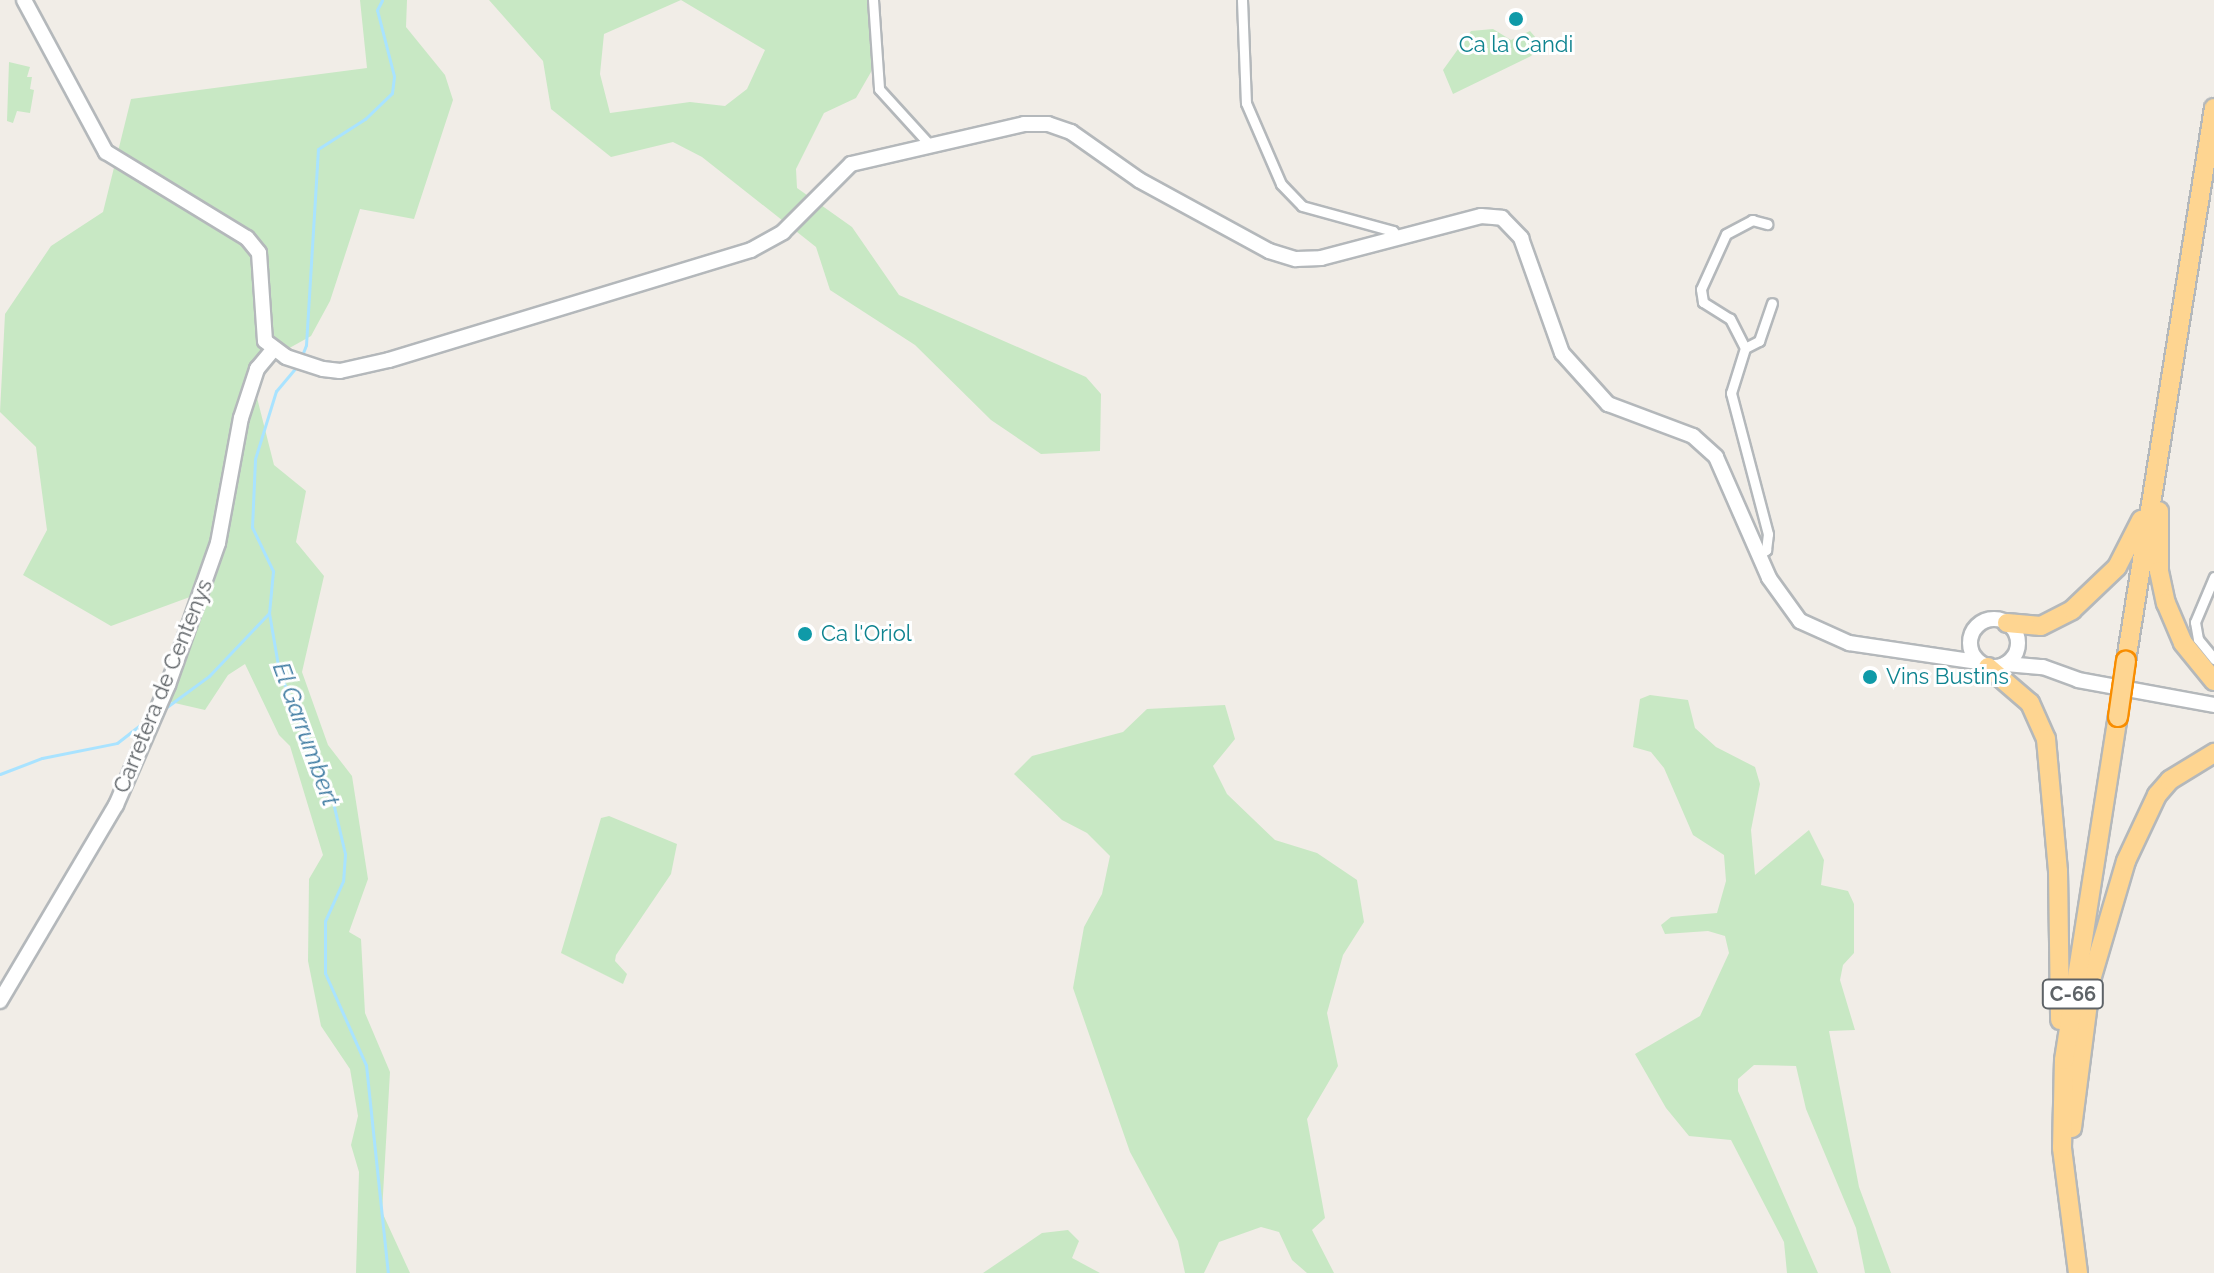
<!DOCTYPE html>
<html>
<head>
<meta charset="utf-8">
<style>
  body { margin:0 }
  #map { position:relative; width:2214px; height:1273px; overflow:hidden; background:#f1ede7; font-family:Raleway,sans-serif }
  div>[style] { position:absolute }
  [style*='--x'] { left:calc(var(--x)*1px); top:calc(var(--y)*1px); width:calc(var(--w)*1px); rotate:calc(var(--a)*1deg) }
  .green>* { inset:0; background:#c8e8c4 }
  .stream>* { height:3px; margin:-1.5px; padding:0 1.5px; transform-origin:1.5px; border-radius:1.5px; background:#a9e3ff }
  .roads { filter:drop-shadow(2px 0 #b4b8bb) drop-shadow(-2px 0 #b4b8bb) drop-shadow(0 2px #b4b8bb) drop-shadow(0 -2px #b4b8bb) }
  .street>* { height:9px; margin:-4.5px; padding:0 4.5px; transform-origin:4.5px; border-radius:4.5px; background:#fff }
  .secondary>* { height:14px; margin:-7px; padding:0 7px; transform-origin:7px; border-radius:7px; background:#fff }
  .secondary>.ring { margin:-7px; padding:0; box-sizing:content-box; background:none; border:14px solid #fff; border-radius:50% }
  .highway>* { height:18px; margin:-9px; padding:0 9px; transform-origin:9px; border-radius:9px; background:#fed591 }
  .bridges { filter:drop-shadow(2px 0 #f88d00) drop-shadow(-2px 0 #f88d00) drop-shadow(0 2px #f88d00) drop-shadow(0 -2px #f88d00) }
  .highway-bridge>* { height:18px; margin:-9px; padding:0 9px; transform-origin:9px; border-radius:9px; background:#fed591 }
  .dots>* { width:22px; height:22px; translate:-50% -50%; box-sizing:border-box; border:4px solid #fff; border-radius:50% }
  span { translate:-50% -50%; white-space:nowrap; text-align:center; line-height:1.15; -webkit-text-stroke:6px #fff; paint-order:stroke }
  .shield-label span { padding:2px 6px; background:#fff; border:2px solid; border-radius:6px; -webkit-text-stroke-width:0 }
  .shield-label { font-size:20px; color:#5e6367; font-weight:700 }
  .culture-label { font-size:22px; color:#0d838f }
  .left { translate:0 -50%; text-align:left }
  .street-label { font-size:22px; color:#5e6367 }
  .water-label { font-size:24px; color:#3d7aa1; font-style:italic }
</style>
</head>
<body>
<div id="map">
  <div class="green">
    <div style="clip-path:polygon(360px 0,407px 0,406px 27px,445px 75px,453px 100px,414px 219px,360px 209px,330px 301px,311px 336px,250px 370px,274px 465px,306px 491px,296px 542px,324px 576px,302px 672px,328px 745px,352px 776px,368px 879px,349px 932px,361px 939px,365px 1013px,390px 1072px,382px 1212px,410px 1273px,356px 1273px,359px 1172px,351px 1145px,358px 1116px,350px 1069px,321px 1026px,308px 961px,309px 879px,323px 855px,290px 746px,279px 735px,245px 664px,228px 675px,205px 710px,166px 701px,198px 594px,111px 626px,23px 575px,47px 530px,36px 447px,0 412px,5px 314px,51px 246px,103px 212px,131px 99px,367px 68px)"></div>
    <div style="clip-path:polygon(evenodd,489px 0,875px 0,871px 72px,856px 98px,824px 113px,796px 169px,797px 188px,852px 227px,899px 295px,1086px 377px,1101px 394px,1100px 451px,1041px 454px,991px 420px,915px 345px,830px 290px,816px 247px,702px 157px,673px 142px,611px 157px,551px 109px,543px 61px,489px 0,681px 0,765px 50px,747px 89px,725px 106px,690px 102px,610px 113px,600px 74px,604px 34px,681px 0)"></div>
    <div style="clip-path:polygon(1493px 29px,1511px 40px,1530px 31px,1542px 45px,1531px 56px,1453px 94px,1443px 70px,1471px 31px)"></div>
    <div style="clip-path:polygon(9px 62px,30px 67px,27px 77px,32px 77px,30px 89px,34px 90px,30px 113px,17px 111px,13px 123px,7px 121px)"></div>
    <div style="clip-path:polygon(1650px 695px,1688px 700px,1695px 728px,1716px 747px,1755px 767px,1760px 784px,1751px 830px,1755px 875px,1809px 830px,1824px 860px,1821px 885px,1848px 891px,1854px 904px,1854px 953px,1843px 965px,1840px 980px,1855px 1030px,1829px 1031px,1859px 1187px,1891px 1273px,1865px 1273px,1856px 1228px,1806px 1109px,1796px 1066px,1754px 1065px,1738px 1079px,1738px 1091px,1818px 1273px,1787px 1273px,1784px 1242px,1731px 1140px,1689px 1136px,1666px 1108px,1635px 1054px,1700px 1016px,1729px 953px,1725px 936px,1708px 931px,1665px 934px,1661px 925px,1671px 917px,1717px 913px,1726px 881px,1724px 855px,1693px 835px,1664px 768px,1651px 752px,1633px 747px,1640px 699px)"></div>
    <div style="clip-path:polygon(1225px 705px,1235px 739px,1213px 766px,1227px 794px,1275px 840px,1317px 853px,1357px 880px,1364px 922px,1343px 955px,1327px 1013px,1338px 1066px,1307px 1119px,1325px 1218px,1312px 1230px,1334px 1273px,1307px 1273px,1292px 1260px,1279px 1232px,1261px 1227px,1219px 1242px,1204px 1273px,1185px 1273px,1178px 1241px,1130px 1152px,1073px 988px,1084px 927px,1102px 894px,1110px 856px,1087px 833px,1062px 820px,1014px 774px,1032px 756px,1123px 732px,1147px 709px)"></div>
    <div style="clip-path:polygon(609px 816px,677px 844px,671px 874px,616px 955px,615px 961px,627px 974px,623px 984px,561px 953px,601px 818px)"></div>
    <div style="clip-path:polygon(1068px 1230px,1079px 1241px,1072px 1258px,1100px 1273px,983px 1273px,1042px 1233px)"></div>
  </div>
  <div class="stream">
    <div style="--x:301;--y:358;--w:14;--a:-69"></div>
    <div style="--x:306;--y:345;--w:196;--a:-86.5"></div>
    <div style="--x:318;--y:149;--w:56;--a:-32.6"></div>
    <div style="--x:365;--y:119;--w:37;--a:-44"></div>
    <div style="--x:392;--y:93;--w:17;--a:-83"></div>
    <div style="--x:394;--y:76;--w:68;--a:-104.4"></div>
    <div style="--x:377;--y:10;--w:11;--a:-63"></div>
    <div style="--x:298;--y:365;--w:34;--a:130"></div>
    <div style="--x:276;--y:391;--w:71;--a:107.2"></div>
    <div style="--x:255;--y:459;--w:68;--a:92.5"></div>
    <div style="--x:252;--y:527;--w:49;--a:64.5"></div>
    <div style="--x:273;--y:571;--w:42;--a:95.4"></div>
    <div style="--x:269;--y:613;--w:59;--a:80.2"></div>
    <div style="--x:279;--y:671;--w:138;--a:67.3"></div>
    <div style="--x:332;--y:798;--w:57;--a:76.9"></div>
    <div style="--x:345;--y:854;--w:27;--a:94"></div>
    <div style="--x:343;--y:881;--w:44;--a:114.2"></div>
    <div style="--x:325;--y:921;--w:52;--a:90"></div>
    <div style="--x:325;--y:973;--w:101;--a:66"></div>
    <div style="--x:366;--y:1065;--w:209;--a:84"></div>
    <div style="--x:164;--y:709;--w:56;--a:-36.3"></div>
    <div style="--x:209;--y:676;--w:87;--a:-46.4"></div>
    <div style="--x:0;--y:774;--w:45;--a:-20.9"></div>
    <div style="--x:42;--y:758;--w:76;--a:-11.3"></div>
    <div style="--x:117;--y:743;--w:39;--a:-38"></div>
  </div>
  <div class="roads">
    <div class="street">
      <div style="--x:873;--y:0;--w:89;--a:86.1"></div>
      <div style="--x:879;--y:89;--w:74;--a:47.7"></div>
      <div style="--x:1242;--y:0;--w:103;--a:87.8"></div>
      <div style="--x:1246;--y:103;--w:88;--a:66.6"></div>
      <div style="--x:1281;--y:184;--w:30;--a:46"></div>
      <div style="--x:1302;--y:206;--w:94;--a:15.4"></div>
      <div style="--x:1393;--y:231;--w:9;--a:54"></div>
      <div style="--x:1745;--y:348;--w:16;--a:-27"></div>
      <div style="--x:1759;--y:341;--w:40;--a:-71.1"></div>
      <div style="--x:1759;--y:555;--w:9;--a:-36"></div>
      <div style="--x:1766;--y:550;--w:16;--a:-83"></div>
      <div style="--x:1768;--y:534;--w:146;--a:-104.7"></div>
      <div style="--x:1731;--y:393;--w:47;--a:-72.7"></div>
      <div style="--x:1745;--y:348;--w:33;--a:-117"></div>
      <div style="--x:1730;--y:319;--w:32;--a:-148"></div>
      <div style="--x:1703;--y:302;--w:13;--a:-99"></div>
      <div style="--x:1701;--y:289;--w:60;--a:-65.6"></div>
      <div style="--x:1726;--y:234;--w:30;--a:-28"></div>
      <div style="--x:1752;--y:220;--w:16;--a:15"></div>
      <div style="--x:2214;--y:577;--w:49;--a:112.9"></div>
      <div style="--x:2195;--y:622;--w:17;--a:80"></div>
      <div style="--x:2198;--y:639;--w:26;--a:51"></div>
    </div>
    <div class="secondary">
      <div style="--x:24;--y:0;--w:173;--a:61.7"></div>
      <div style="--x:106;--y:152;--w:165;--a:31.4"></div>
      <div style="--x:247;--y:238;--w:19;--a:51"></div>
      <div style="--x:259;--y:253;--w:88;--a:86.1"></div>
      <div style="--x:265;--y:341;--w:26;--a:37"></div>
      <div style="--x:286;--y:357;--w:39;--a:18"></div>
      <div style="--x:323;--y:369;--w:17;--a:7"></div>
      <div style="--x:340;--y:371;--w:50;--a:-12.7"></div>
      <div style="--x:389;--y:360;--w:378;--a:-16.9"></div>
      <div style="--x:751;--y:250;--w:37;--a:-29"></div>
      <div style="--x:783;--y:232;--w:96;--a:-45"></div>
      <div style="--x:851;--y:164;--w:178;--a:-13"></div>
      <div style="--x:1024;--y:124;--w:24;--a:0"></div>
      <div style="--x:1048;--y:124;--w:24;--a:19"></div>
      <div style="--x:1071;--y:132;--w:83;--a:35.2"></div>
      <div style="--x:1139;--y:180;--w:148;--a:28.6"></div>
      <div style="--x:1269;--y:251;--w:28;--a:17"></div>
      <div style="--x:1296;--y:259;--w:25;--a:-2"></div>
      <div style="--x:1321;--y:258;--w:165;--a:-14.7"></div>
      <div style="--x:1481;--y:216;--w:21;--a:5"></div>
      <div style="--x:1502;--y:218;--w:28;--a:46"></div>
      <div style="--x:1521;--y:238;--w:122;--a:70.4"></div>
      <div style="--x:1562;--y:353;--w:69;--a:48"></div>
      <div style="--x:1608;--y:404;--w:91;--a:20.6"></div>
      <div style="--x:1693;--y:436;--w:31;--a:42"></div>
      <div style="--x:1716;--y:457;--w:132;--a:66.3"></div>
      <div style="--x:1769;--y:578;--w:53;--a:54.2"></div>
      <div style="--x:1800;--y:621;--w:54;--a:24.2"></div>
      <div style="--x:1849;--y:643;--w:129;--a:8.4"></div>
      <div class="ring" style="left:1970px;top:619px;width:34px;height:34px"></div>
      <div style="--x:2006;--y:664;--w:37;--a:5"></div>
      <div style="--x:2043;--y:667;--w:37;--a:20"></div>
      <div style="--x:2078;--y:680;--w:138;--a:10.4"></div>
      <div style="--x:0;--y:1001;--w:228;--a:-59.4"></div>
      <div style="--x:116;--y:805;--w:131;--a:-66.6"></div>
      <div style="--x:168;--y:685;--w:151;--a:-70.6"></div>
      <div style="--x:218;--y:543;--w:127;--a:-79.6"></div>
      <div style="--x:241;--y:418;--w:52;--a:-71.9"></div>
      <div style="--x:257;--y:369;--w:25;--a:-50"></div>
    </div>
    <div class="highway">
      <div style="--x:2159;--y:511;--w:60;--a:90"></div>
      <div style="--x:2159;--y:571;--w:33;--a:78"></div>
      <div style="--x:2166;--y:603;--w:43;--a:67"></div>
      <div style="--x:2183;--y:643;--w:49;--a:50.8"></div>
      <div style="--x:2007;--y:623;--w:34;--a:5"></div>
      <div style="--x:2041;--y:626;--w:35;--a:-27"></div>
      <div style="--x:2072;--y:610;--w:62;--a:-43.7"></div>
      <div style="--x:2117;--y:567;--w:53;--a:-62.9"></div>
      <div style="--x:2126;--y:661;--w:560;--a:-80.96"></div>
      <div style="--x:1988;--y:667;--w:55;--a:40.6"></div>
      <div style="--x:2030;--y:703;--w:39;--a:66"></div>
      <div style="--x:2046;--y:739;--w:133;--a:84.8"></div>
      <div style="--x:2058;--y:871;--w:149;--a:89.2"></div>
      <div style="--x:2072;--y:1128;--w:149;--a:-82.7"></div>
      <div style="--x:2091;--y:980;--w:124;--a:-73.6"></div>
      <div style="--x:2126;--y:861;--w:73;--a:-64.8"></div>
      <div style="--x:2157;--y:795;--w:20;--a:-49"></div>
      <div style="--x:2170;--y:780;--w:52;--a:-31.5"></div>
      <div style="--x:2078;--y:1273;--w:126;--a:-97.3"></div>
      <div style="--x:2062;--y:1148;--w:88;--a:-88.7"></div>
      <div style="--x:2064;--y:1060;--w:347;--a:-81.1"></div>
    </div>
  </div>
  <div class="bridges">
    <div class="highway-bridge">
      <div style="--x:2118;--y:717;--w:57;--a:-81.9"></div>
    </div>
  </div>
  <div class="dots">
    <div style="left:1516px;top:19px;background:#0f9aa8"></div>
    <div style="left:805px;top:634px;background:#0f9aa8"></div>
    <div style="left:1870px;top:677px;background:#0f9aa8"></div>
  </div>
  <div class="shield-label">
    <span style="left:2073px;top:994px">C-66</span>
  </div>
  <div class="culture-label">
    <span style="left:1516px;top:45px">Ca la Candi</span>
    <span class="left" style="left:821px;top:634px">Ca l'Oriol</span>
    <span class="left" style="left:1886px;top:677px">Vins Bustins</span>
  </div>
  <div class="street-label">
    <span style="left:163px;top:686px;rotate:-68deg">Carretera de Centenys</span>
  </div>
  <div class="water-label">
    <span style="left:306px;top:734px;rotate:70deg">El Garrumbert</span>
  </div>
</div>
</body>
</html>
